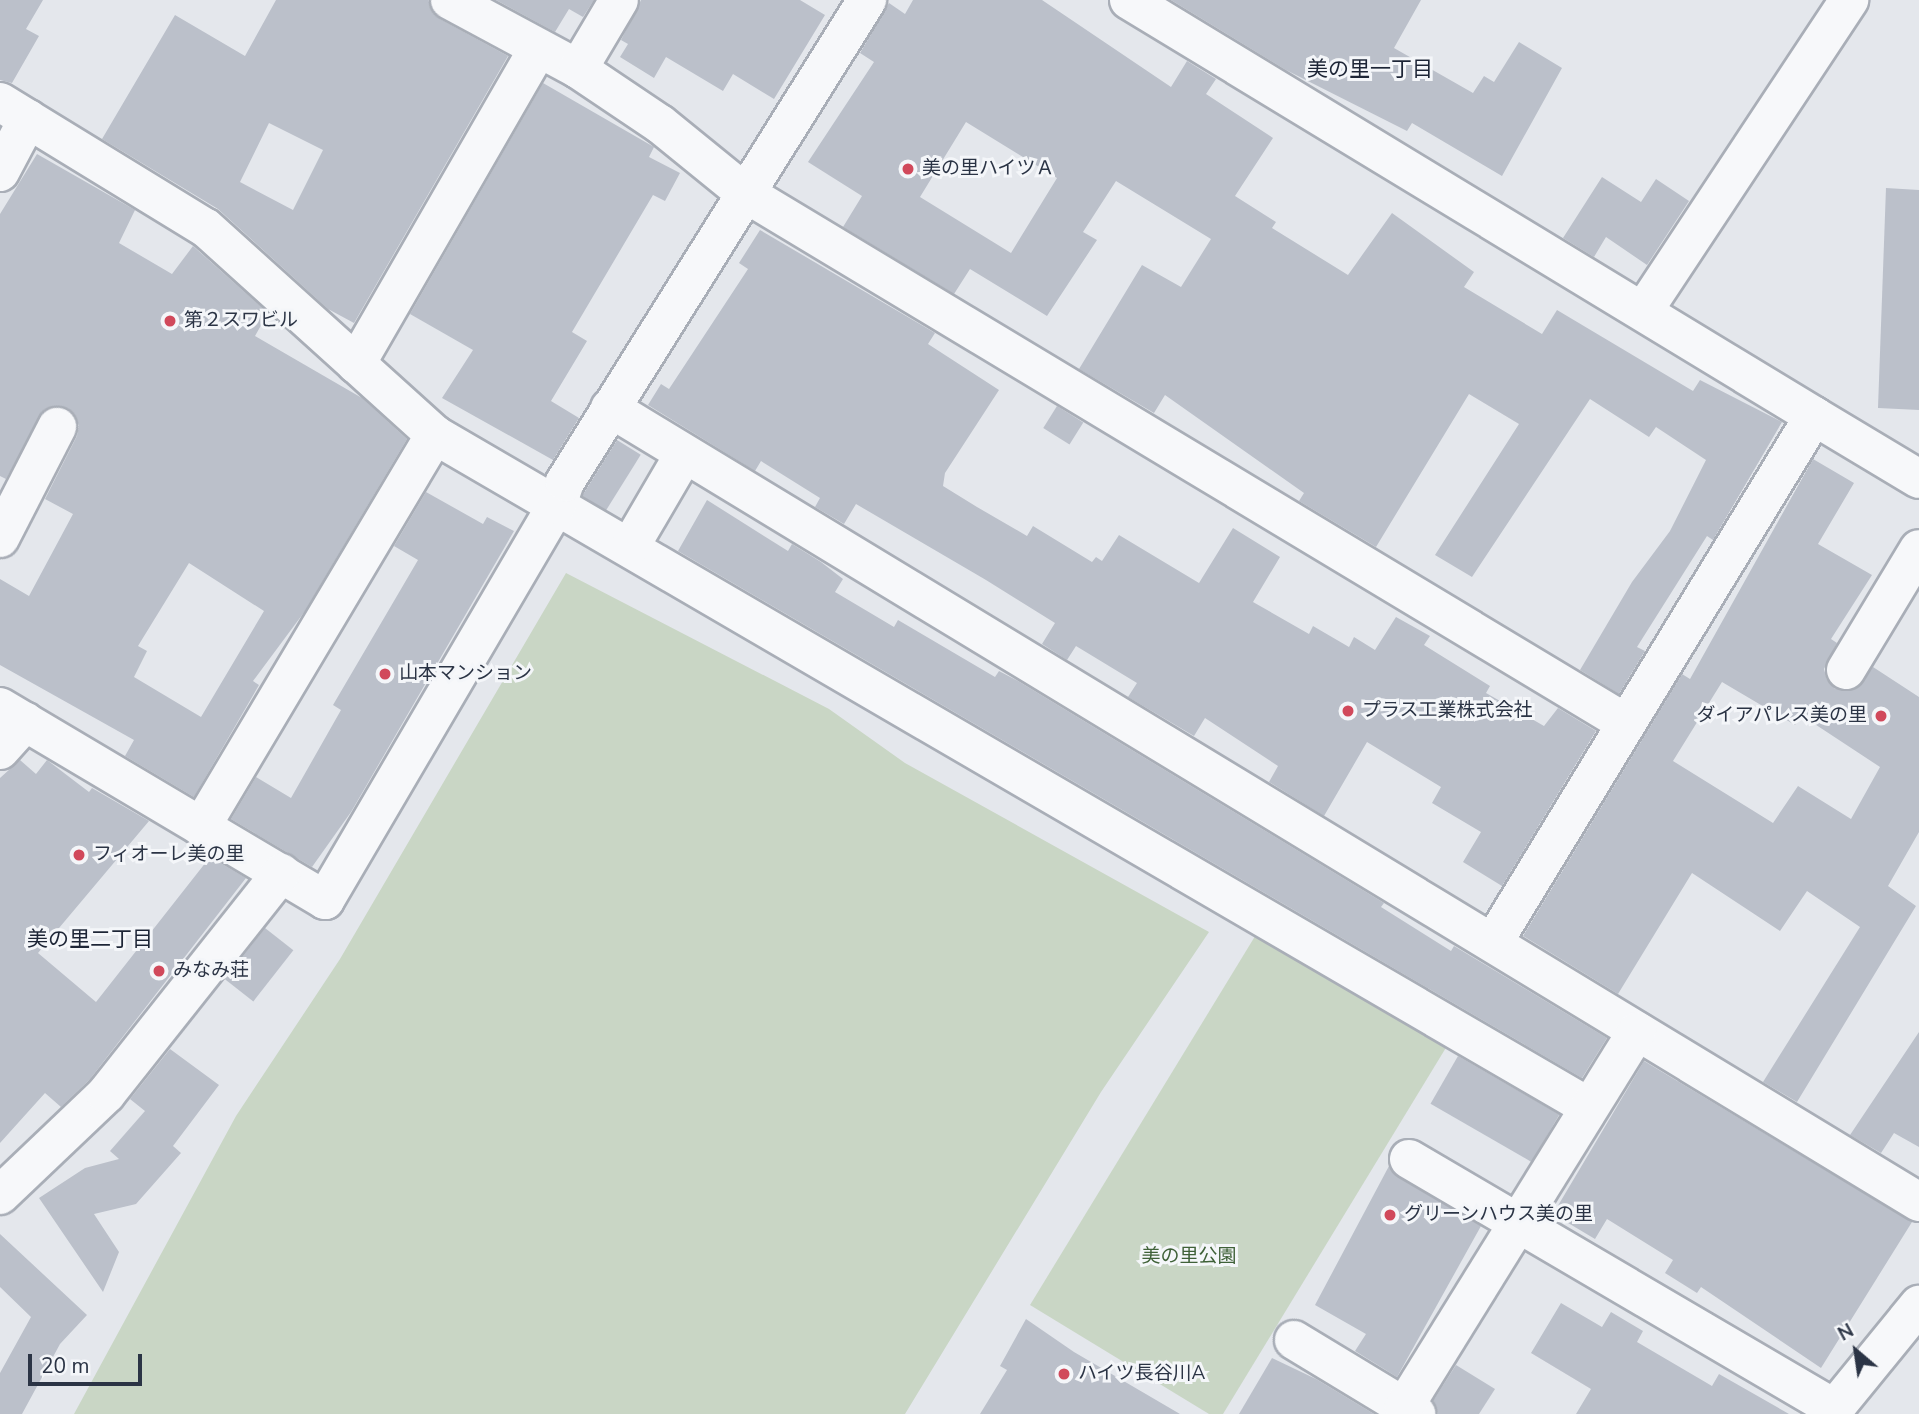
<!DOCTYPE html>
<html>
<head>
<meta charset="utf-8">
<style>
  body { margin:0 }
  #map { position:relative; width:1919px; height:1414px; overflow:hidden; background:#e4e7ec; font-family:"Nunito Sans","Noto Sans JP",sans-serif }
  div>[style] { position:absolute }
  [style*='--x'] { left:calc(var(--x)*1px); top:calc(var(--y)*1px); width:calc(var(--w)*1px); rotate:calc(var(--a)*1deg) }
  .green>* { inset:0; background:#c9d6c5 }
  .building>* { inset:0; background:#bbc0ca; transform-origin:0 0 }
  .roads { filter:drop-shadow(2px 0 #a9aeb7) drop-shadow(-2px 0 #a9aeb7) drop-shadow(0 2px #a9aeb7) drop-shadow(0 -2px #a9aeb7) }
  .minor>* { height:38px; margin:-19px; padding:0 19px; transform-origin:19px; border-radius:19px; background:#f7f8fa }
  .dots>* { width:19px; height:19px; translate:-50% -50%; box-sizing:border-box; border:4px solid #f4f6f9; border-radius:50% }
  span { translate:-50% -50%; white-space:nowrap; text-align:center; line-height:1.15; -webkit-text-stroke:6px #f4f6f9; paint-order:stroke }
  .poi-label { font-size:19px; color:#2b3445 }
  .left { translate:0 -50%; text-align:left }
  .right { translate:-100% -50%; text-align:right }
  .park-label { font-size:19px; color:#3f6138 }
  .neighbourhood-label { font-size:21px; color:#1d2536 }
  .north { position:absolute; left:1821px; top:1316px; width:70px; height:70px; -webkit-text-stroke:5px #f4f6f9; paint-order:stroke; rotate:331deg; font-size:19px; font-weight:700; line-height:28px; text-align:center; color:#2b3445 }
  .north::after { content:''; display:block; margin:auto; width:24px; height:32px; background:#2b3445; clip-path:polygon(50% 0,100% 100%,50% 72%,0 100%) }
  .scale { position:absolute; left:28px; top:1354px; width:114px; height:32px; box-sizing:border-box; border:4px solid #2b3445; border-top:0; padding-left:9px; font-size:21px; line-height:24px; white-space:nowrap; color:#2b3445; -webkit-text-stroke:5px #f4f6f9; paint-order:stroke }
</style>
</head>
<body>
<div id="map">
  <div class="green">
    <div style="clip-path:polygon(566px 573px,829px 709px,905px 763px,1209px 932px,1101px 1092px,905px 1414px,74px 1414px,236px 1116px,340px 959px)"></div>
    <div style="clip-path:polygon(1257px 933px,1447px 1046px,1223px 1414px,1209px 1414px,1030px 1305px)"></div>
  </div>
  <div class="building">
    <div style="clip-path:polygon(0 0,43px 0,26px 29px,39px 36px,12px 83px,0 80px)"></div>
    <div style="clip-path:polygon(evenodd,276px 0,428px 0,440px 19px,508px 56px,354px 323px,328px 309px,218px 209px,102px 139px,175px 15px,245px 56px,276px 0,269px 123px,323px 150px,293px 210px,240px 182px,269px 123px)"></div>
    <div style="clip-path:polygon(496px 0,594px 0,583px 17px,569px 9px,555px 32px)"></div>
    <div style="clip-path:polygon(641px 0,800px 0,825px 15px,774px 99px,733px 74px,723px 91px,666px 57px,654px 78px,620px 57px,628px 44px,621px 40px)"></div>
    <div style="clip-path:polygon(evenodd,913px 0,1042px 0,1171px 87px,1187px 61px,1216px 79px,1206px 94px,1273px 138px,1235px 196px,1276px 222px,1272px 228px,1348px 275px,1392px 213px,1474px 272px,1464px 287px,1542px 334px,1557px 310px,1693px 391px,1700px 380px,1782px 422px,1713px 540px,1707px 536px,1637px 647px,1645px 651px,1619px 694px,1580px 670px,1632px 582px,1670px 531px,1706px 460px,1656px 427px,1649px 437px,1590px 399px,1472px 577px,1435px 555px,1519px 424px,1469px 394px,1376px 547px,1299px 501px,1304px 493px,1165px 395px,1154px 413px,1079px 369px,1142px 265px,1181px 287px,1211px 239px,1116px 181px,1083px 232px,1097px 240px,1047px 316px,970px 269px,954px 294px,843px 227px,862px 196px,808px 162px,874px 62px,860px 53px,889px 3px,905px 14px,913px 0,966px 122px,1057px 178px,1011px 253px,920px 197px,966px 122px)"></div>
    <div style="clip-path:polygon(1171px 0,1421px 0,1394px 48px,1473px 93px,1484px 76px,1494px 82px,1519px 42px,1562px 68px,1502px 176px,1412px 123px,1407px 131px,1286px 70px)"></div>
    <div style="clip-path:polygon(543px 83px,654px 147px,649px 157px,680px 173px,665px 201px,653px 195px,572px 332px,587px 341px,551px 401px,579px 418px,553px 460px,442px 398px,473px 350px,410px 314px)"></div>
    <div style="clip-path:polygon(evenodd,37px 154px,135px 210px,119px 243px,172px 274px,193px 246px,268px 313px,255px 336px,362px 398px,407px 439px,305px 611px,253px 681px,259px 685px,194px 797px,125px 756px,134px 740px,0 665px,0 579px,29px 596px,73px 514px,45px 499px,77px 436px,79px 425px,68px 408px,45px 409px,6px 479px,0 476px,0 214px,37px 154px,189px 563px,264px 611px,201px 717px,134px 677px,147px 651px,138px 646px,189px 563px)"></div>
    <div style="clip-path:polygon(1602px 177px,1641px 202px,1656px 179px,1689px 201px,1647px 265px,1606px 237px,1594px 257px,1563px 238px)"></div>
    <div style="clip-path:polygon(1886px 188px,1919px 190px,1919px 410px,1878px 408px)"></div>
    <div style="clip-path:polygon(760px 230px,935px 333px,928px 344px,999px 390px,945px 473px,943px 486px,977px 507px,1027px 536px,1033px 526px,1092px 562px,1096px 557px,1102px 561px,1119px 535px,1199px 583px,1233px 528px,1280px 557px,1253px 602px,1309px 634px,1313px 626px,1349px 647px,1354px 637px,1375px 650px,1396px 617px,1430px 636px,1424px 645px,1490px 686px,1486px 693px,1544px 726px,1558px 708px,1596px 731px,1502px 886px,1463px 862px,1481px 832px,1432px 803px,1441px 787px,1367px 742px,1324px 816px,1269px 782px,1278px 766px,1205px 718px,1194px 736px,1128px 697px,1137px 683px,1076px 646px,1067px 660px,1042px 644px,1055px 623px,986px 580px,856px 504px,844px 524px,815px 507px,820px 498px,761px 461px,755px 471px,648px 405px,661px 384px,669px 389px,748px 269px,739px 263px)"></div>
    <div style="left:1057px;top:406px;width:31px;height:26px;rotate:32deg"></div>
    <div style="left:617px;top:440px;width:28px;height:66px;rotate:32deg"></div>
    <div style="clip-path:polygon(evenodd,1813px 459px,1854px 483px,1818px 544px,1872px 575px,1831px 639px,1837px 643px,1824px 669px,1827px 680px,1835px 689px,1856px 689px,1873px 667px,1919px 697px,1919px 832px,1888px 886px,1916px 906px,1797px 1102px,1763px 1082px,1860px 927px,1807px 891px,1780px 931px,1692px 873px,1618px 994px,1523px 936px,1682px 674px,1690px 679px,1813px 459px,1722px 682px,1795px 725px,1801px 715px,1880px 767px,1851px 819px,1798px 786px,1773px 823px,1673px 761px,1722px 682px)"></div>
    <div style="clip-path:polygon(426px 492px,483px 524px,487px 517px,514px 531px,351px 812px,312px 867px,231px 819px,256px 777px,291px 798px,341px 710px,333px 705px,418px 560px,394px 546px)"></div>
    <div style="clip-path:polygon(707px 500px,788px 551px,792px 544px,821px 562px,843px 579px,835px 592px,894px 627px,898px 620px,995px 677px,999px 671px,1018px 681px,1384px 903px,1381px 907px,1451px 951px,1454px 946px,1607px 1038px,1582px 1078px,678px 551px)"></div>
    <div style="clip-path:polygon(20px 760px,36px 774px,47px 760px,89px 792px,92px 788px,149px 821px,38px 953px,96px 1002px,210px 857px,246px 878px,90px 1079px,61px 1107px,45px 1093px,0 1143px,0 778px)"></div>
    <div style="left:265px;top:928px;width:36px;height:65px;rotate:38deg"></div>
    <div style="clip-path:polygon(1919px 1032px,1919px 1147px,1894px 1133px,1881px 1153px,1850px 1135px)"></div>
    <div style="clip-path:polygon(170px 1049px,219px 1085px,173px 1146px,181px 1153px,136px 1204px,94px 1214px,119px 1252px,103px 1292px,39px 1198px,85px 1168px,119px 1159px,110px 1151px,145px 1111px,130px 1099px)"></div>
    <div style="left:1458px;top:1056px;width:117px;height:55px;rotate:30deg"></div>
    <div style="clip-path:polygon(1644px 1061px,1912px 1222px,1821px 1368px,1701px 1287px,1697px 1293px,1665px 1273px,1673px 1260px,1607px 1219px,1595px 1239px,1553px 1214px)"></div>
    <div style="clip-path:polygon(1389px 1166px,1481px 1226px,1397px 1377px,1355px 1351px,1366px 1334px,1315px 1305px)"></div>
    <div style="clip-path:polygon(0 1234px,87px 1315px,60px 1344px,22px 1414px,0 1414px,0 1373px,31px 1317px,0 1287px)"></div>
    <div style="clip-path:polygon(1561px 1303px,1602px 1327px,1611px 1312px,1643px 1331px,1637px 1342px,1712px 1386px,1719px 1374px,1789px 1414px,1576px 1414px,1591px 1389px,1531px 1353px)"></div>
    <div style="clip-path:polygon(1026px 1319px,1074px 1352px,1180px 1414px,980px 1414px,1007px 1370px,1000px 1366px)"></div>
    <div style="clip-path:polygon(1272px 1358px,1316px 1379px,1374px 1414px,1239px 1414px)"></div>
    <div style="clip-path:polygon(1456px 1365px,1495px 1389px,1479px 1414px,1438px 1414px,1433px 1401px)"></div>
  </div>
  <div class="roads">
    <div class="minor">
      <div style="--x:450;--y:0;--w:145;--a:28.3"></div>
      <div style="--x:578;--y:69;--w:99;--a:33.9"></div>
      <div style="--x:660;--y:124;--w:109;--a:39.1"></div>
      <div style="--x:745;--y:193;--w:1026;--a:31.04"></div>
      <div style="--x:1129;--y:0;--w:801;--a:31.27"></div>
      <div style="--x:1814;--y:416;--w:615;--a:121.36"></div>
      <div style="--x:578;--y:69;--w:80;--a:-59.3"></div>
      <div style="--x:0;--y:102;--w:241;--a:31.5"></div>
      <div style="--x:206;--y:228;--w:309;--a:42.1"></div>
      <div style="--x:435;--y:435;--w:1333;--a:30.22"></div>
      <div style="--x:0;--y:172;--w:60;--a:-62.2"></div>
      <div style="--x:1644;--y:310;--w:372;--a:-56.5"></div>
      <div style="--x:356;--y:364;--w:362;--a:-60"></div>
      <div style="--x:610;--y:408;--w:1531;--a:31.24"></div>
      <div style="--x:1814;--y:416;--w:122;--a:31"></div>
      <div style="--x:0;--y:538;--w:125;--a:-62.8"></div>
      <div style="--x:631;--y:545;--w:103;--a:-59.7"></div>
      <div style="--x:1846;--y:670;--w:141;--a:-58.9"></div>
      <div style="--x:0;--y:707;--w:378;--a:30.7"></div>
      <div style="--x:325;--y:900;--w:458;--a:-59.6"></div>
      <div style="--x:557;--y:505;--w:24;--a:-71"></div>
      <div style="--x:565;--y:482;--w:569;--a:-57.93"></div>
      <div style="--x:0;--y:750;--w:38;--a:-48"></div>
      <div style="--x:201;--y:827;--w:457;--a:-59.2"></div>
      <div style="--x:1409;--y:1159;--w:493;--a:30.4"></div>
      <div style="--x:0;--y:1195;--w:146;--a:-43.6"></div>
      <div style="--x:106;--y:1094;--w:282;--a:-51.6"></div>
      <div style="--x:1294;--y:1340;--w:143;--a:31.2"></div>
      <div style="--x:1404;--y:1407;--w:442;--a:-58.2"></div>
      <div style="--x:1830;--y:1414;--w:141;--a:-50.8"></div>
    </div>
  </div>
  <div class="dots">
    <div style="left:908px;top:169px;background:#d1495b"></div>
    <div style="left:170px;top:321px;background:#d1495b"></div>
    <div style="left:385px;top:674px;background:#d1495b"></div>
    <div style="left:1348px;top:711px;background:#d1495b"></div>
    <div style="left:1881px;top:716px;background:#d1495b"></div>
    <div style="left:79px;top:855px;background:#d1495b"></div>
    <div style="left:159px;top:971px;background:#d1495b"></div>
    <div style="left:1390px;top:1215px;background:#d1495b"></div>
    <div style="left:1064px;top:1374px;background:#d1495b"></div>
  </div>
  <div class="poi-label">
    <span class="left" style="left:922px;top:169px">美の里ハイツＡ</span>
    <span class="left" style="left:184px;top:321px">第２スワビル</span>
    <span class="left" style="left:399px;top:674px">山本マンション</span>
    <span class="left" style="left:1362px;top:711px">プラス工業株式会社</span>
    <span class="right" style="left:1867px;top:716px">ダイアパレス美の里</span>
    <span class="left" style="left:93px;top:855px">フィオーレ美の里</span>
    <span class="left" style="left:173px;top:971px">みなみ荘</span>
    <span class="left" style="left:1404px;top:1215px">グリーンハウス美の里</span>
    <span class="left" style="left:1078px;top:1374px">ハイツ長谷川A</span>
  </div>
  <div class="park-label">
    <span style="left:1189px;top:1257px">美の里公園</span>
  </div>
  <div class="neighbourhood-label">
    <span style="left:1370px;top:69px">美の里一丁目</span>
    <span style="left:90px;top:939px">美の里二丁目</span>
  </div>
  <div class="north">N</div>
  <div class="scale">20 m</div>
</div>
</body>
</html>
